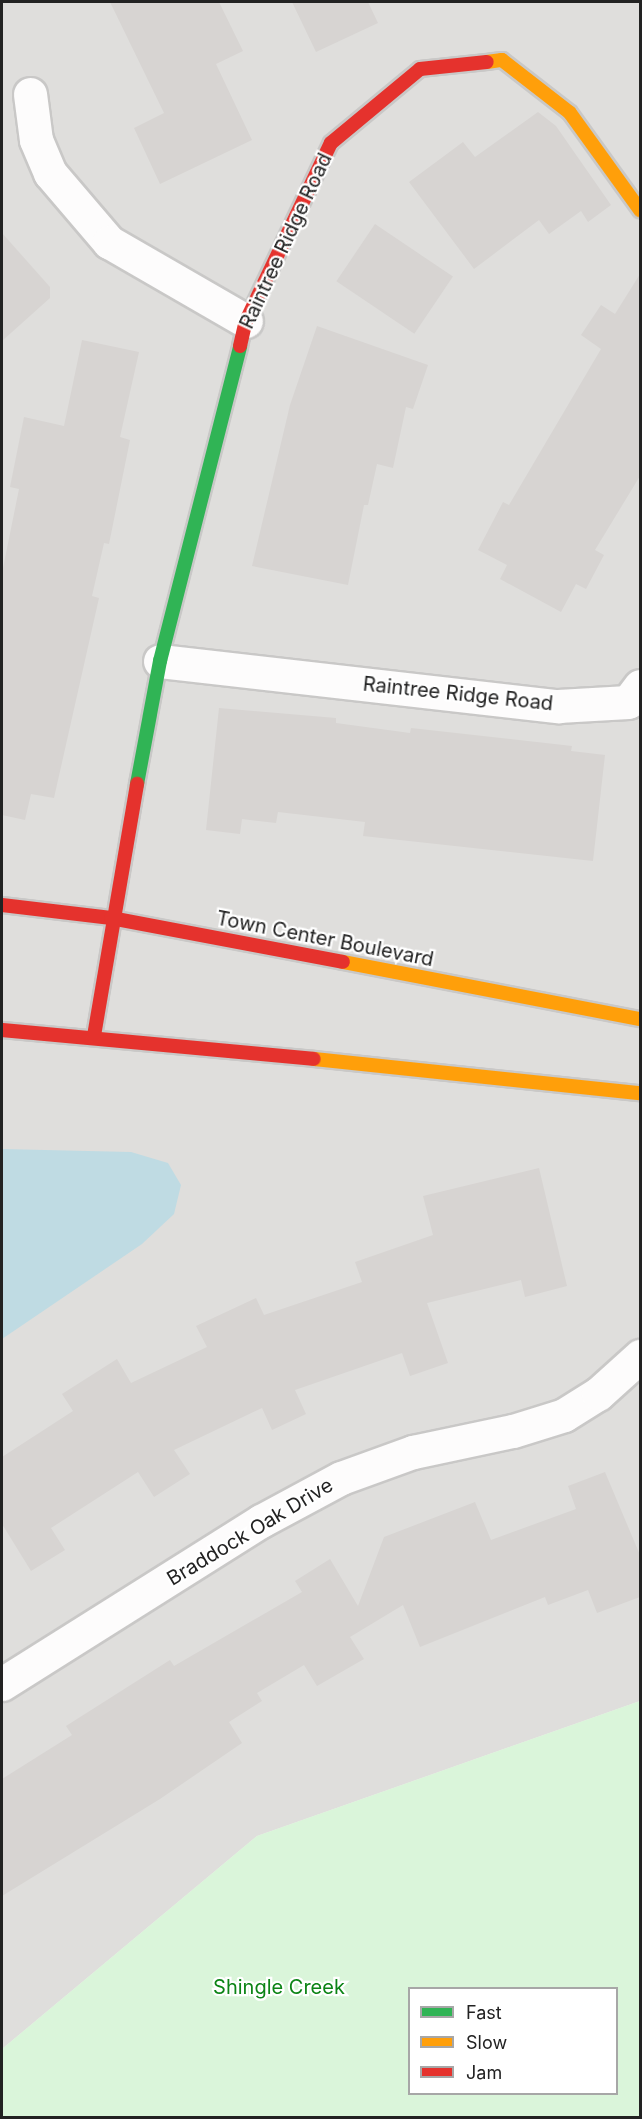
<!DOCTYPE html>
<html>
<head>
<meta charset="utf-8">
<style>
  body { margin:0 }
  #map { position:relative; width:642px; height:2119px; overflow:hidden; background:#f0eeeb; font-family:Inter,sans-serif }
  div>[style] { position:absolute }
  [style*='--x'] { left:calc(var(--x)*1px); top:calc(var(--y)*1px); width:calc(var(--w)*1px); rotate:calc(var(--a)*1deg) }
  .residential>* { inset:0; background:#dfdedc }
  .park>* { inset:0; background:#daf5da }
  .water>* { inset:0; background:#bfdbe3 }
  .building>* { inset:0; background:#d7d4d2; transform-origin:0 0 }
  .roads { filter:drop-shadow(2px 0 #c9c8c7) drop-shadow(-2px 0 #c9c8c7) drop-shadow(0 2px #c9c8c7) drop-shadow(0 -2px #c9c8c7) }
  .street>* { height:33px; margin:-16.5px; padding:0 16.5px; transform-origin:16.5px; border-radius:16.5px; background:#fdfcfc }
  .fast>* { height:14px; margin:-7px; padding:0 7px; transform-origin:7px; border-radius:7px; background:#30b455 }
  .slow>* { height:14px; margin:-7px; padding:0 7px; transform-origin:7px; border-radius:7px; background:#ff9f0a }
  .jam>* { height:14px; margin:-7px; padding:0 7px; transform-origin:7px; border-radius:7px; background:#e5322d }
  span { translate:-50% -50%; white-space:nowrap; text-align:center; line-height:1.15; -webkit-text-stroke:4.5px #fff; paint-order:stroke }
  .street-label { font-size:20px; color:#222 }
  .park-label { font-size:20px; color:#0c8416 }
  .frame { position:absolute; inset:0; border:3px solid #222; pointer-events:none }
  .legend { position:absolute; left:408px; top:1987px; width:210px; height:108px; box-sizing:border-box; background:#fff; border:2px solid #a7a7a7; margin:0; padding:8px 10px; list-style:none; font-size:18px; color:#222 }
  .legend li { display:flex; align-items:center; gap:12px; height:30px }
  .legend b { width:30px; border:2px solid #a7a7a7 }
</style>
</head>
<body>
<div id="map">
  <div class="residential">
    <div style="clip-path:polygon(2px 2px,640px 2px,640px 1701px,257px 1836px,2px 2049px)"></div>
  </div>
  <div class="park">
    <div style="clip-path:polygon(evenodd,640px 1701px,640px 2117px,2px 2117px,2px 2049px,257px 1836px,640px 1701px,410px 1988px,616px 1988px,616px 2094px,410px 2094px,410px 1988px)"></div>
  </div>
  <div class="water">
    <div style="clip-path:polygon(2px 1149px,131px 1152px,168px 1163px,181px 1185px,174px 1214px,142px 1244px,2px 1339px)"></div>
  </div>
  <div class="building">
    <div style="clip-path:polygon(110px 2px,219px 2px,243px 51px,216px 64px,252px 140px,160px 184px,134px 128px,164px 113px)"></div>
    <div style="clip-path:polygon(292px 2px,368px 2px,378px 23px,316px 52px)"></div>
    <div style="clip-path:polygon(538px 112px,556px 126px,611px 205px,588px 222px,581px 211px,549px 234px,539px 220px,474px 269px,409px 182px,463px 142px,475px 157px)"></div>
    <div style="left:375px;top:224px;width:94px;height:69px;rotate:34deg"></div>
    <div style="clip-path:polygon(2px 233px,50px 287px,50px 298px,2px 341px)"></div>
    <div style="clip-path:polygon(640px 274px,640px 476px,595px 550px,604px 555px,586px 589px,576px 584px,561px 612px,500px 579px,507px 565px,478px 550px,503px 502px,509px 505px,601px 349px,581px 335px,601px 305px,615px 314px)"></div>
    <div style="clip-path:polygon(317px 326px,428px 365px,413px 409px,406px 407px,393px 468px,377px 464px,368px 505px,364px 505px,348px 585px,252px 566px,290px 405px)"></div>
    <div style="clip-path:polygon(82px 340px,139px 352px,120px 437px,130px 440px,109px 544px,104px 543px,92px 596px,99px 598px,54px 798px,31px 794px,25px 820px,2px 815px,2px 573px,19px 489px,10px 487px,24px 417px,64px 426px)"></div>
    <div style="clip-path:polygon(219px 708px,336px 718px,336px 723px,410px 733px,411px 728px,572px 746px,571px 751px,605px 755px,593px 861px,363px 836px,365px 822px,278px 812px,276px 823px,242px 819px,240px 834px,206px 830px)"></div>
    <div style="clip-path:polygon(539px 1168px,567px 1286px,525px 1297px,521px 1280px,427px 1303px,448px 1363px,410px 1376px,402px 1353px,295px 1390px,306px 1414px,272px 1430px,262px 1408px,174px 1450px,190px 1474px,154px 1497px,138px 1472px,51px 1528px,65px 1550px,31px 1571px,2px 1524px,2px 1457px,73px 1411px,62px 1394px,117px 1359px,131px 1383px,207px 1347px,196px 1326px,256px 1298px,264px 1315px,362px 1282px,355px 1262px,433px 1235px,423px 1196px)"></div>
    <div style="clip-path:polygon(605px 1472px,640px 1555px,640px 1597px,597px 1613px,588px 1590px,548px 1605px,545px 1597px,420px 1647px,403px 1605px,350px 1637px,364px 1659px,317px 1686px,304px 1665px,257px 1693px,262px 1701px,229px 1722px,242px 1743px,160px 1799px,2px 1896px,2px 1779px,72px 1735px,66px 1726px,170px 1660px,174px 1666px,302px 1592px,295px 1581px,330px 1559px,358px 1606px,384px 1537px,475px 1502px,491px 1540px,576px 1509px,568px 1486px)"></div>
  </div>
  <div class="roads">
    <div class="street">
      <div style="--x:30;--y:94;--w:46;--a:82.6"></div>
      <div style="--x:36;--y:140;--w:36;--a:67"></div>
      <div style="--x:50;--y:173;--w:91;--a:49.5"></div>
      <div style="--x:109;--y:242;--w:158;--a:30"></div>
      <div style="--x:160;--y:661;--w:401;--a:6.5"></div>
      <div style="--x:558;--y:706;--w:70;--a:-3.3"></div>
      <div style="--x:628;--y:702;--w:20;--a:-53"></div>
      <div style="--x:2;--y:1684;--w:306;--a:-32.2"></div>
      <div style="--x:261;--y:1521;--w:91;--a:-28.3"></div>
      <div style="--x:341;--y:1478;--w:77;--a:-19.9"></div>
      <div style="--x:413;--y:1452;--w:102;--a:-11.9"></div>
      <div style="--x:513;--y:1431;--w:53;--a:-17.4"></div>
      <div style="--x:564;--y:1415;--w:40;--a:-32"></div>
      <div style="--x:598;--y:1394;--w:57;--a:-42.1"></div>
    </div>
    <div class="fast">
      <div style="--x:137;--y:784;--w:125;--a:-79.4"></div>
      <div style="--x:160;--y:661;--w:325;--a:-75.7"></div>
    </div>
    <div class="slow">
      <div style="--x:487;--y:62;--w:15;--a:-8"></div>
      <div style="--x:502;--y:60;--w:86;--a:37.9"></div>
      <div style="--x:570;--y:113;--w:120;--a:54.2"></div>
      <div style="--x:343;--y:962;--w:302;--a:10.9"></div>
      <div style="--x:314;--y:1059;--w:328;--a:6"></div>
    </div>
    <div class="jam">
      <div style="--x:240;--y:346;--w:26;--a:-77"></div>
      <div style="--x:246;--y:321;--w:197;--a:-64.5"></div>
      <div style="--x:331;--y:143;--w:116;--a:-39.7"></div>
      <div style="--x:420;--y:69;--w:67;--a:-6"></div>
      <div style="--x:2;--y:905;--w:110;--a:6.8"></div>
      <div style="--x:111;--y:918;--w:236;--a:10.7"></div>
      <div style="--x:2;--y:1030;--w:313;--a:5.3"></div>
      <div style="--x:94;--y:1036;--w:256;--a:-80.3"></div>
    </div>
  </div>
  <div class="street-label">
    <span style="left:286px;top:241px;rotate:-65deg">Raintree Ridge Road</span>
    <span style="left:458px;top:694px;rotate:6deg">Raintree Ridge Road</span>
    <span style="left:325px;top:939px;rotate:11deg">Town Center Boulevard</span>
    <span style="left:250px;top:1532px;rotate:-31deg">Braddock Oak Drive</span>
  </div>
  <div class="park-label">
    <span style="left:279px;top:1987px">Shingle Creek</span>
  </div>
  <div class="frame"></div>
  <ul class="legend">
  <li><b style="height:8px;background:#30b455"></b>Fast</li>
  <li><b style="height:8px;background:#ff9f0a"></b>Slow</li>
  <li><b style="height:8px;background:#e5322d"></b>Jam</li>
  </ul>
</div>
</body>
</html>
